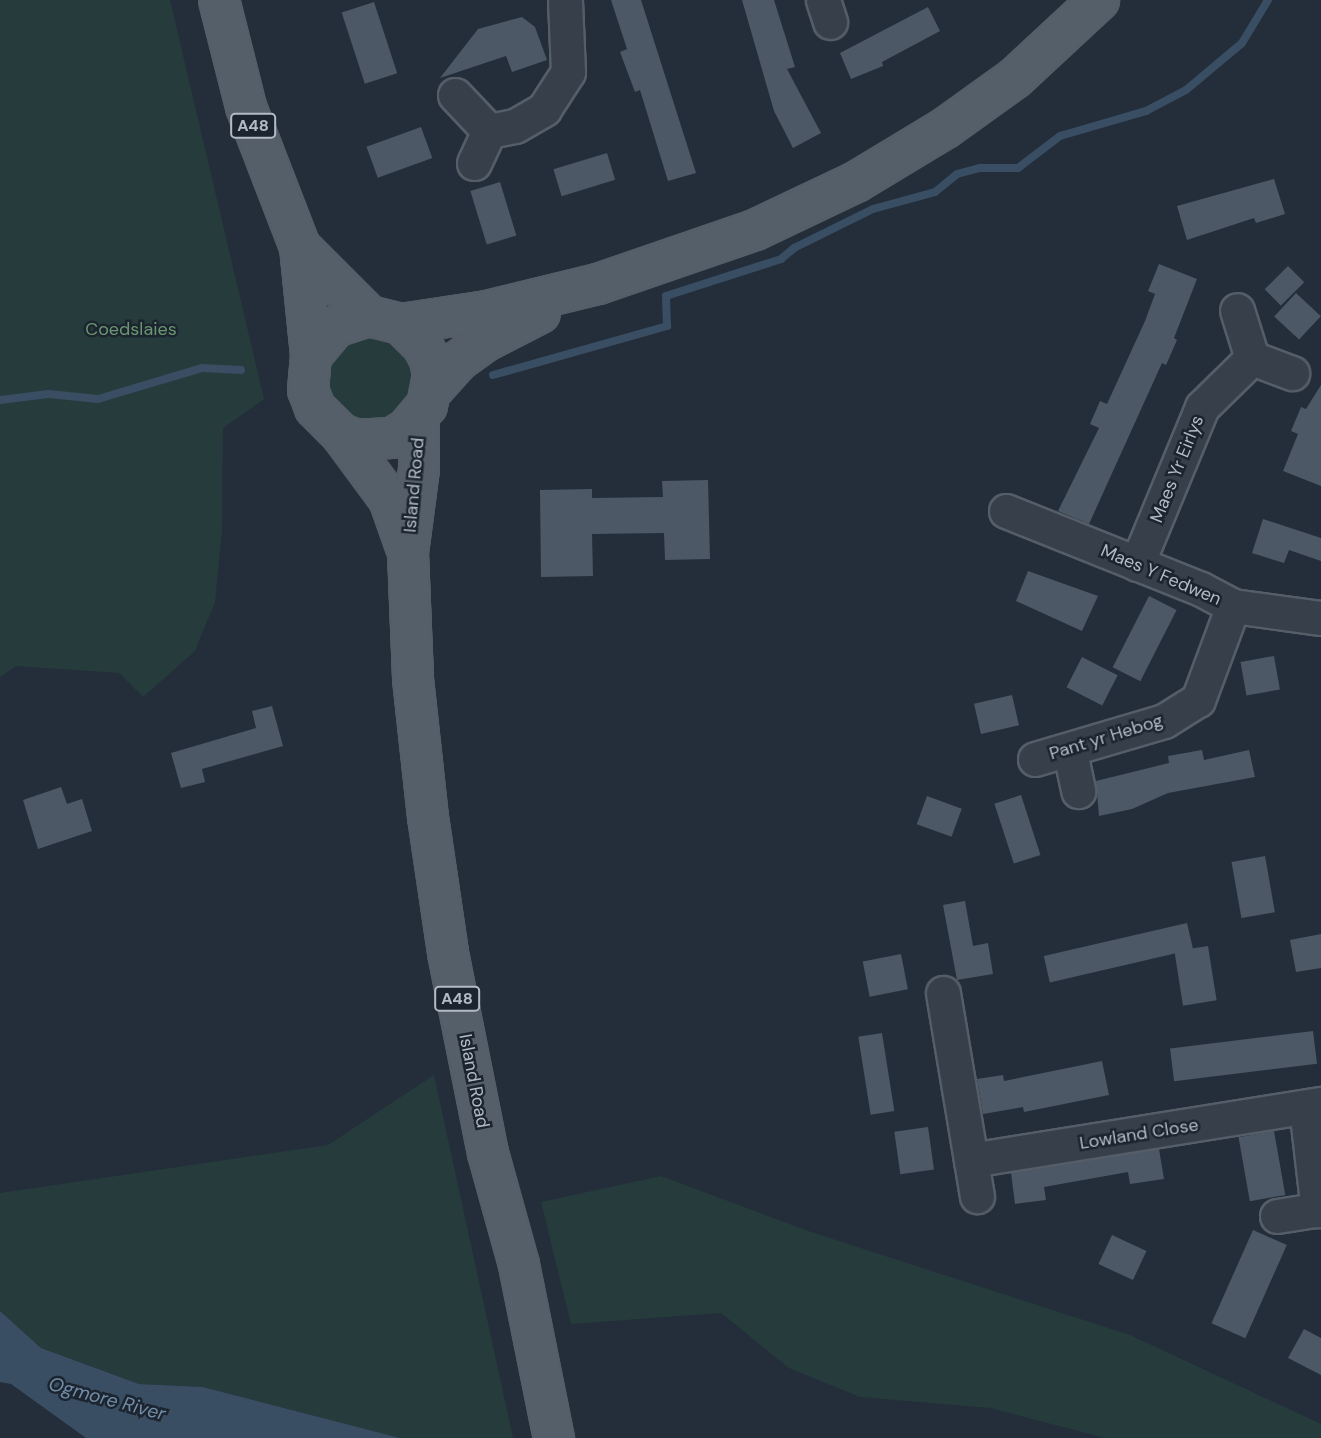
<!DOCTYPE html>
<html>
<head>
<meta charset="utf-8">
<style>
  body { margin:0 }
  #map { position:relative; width:1321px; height:1438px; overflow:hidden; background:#232e3a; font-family:"DM Sans",sans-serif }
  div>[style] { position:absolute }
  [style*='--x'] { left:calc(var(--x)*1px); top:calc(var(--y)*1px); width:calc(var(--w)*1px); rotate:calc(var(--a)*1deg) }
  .green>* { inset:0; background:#263b3c }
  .round { border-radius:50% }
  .water>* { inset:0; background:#394d63 }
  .stream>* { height:8px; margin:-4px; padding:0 4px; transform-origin:4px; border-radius:4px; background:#394d63 }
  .building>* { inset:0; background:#4c5865; transform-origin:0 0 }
  .roads { filter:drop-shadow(2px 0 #555e68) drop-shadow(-2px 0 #555e68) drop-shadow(0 2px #555e68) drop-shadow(0 -2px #555e68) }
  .minor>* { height:33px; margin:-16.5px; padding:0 16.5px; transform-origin:16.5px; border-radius:16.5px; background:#37404a }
  .major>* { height:38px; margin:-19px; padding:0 19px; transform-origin:19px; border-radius:19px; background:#555f6a }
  span { translate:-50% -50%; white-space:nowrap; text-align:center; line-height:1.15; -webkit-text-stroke:5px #1c252f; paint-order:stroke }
  .shield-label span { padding:2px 5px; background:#1c252f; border:2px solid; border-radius:5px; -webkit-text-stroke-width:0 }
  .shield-label { font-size:16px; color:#b2bbc6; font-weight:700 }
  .park-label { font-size:18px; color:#6a9671 }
  .street-label { font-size:18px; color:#b2bbc6 }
  .water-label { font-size:19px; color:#738da9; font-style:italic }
</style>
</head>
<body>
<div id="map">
  <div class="green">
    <div style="clip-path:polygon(0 0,170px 0,264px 399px,223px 428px,222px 531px,215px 602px,195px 651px,143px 697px,119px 673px,16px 666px,0 677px)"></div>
    <div class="round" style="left:329px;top:337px;width:86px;height:86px"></div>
    <div style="clip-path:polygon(434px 1075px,513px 1438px,400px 1438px,203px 1387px,139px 1384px,41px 1348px,0 1311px,0 1193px,328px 1145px)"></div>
    <div style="clip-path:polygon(661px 1176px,811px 1232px,1130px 1335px,1321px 1424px,1321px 1438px,1105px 1438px,990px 1408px,860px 1397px,789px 1368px,721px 1313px,571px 1324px,541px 1202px)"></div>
  </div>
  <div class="water">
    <div style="clip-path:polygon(0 1311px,41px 1348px,139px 1384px,203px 1387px,400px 1438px,86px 1438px,11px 1384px,0 1382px)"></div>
  </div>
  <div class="stream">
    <div style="--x:493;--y:375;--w:181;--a:-15.7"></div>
    <div style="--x:667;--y:326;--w:30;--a:-92"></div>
    <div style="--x:666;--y:296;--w:121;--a:-17.8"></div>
    <div style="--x:781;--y:259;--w:17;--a:-40"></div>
    <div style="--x:794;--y:248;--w:88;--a:-26.3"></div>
    <div style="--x:873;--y:209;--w:64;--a:-15.3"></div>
    <div style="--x:935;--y:192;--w:28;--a:-39"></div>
    <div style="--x:957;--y:174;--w:24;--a:-15"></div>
    <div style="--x:980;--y:168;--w:38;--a:0"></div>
    <div style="--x:1018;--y:168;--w:53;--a:-37.3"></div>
    <div style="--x:1060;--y:136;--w:90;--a:-16.2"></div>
    <div style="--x:1146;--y:111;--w:45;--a:-27.7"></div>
    <div style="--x:1186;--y:90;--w:73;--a:-40"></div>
    <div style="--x:1242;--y:43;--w:50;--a:-58.8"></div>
    <div style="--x:0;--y:400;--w:49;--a:-7"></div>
    <div style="--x:49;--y:394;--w:49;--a:5.8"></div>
    <div style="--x:98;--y:399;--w:109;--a:-16.6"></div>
    <div style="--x:202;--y:368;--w:39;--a:3"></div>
  </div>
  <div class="building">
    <div style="clip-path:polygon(611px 0,641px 0,696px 173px,668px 181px,640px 90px,635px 92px,620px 52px,627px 49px)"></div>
    <div style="clip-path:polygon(742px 0,774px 0,795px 67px,787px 69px,821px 133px,793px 148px,774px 111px)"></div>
    <div style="left:374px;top:2px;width:75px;height:34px;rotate:72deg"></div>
    <div style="clip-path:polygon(928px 7px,940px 31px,882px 62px,883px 66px,851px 79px,840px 53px)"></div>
    <div style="clip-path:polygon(522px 17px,535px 27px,547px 60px,512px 72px,506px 56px,440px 78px,478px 29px)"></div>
    <div style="left:421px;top:127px;width:33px;height:58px;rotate:70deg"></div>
    <div style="left:607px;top:153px;width:28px;height:56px;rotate:73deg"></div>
    <div style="clip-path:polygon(1274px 179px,1285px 214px,1256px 223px,1254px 218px,1187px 240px,1177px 206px)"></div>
    <div style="left:500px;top:182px;width:56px;height:31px;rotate:73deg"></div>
    <div style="clip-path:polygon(1159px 264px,1197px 279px,1174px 338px,1177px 340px,1166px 365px,1162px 363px,1089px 524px,1058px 511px,1099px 428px,1090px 424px,1100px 401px,1107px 404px,1145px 321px,1155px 294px,1148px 291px)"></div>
    <div style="left:1288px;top:266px;width:23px;height:33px;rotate:45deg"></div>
    <div style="left:1296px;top:293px;width:34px;height:32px;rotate:43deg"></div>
    <div style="clip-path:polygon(1321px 385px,1321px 486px,1283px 471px,1298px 434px,1291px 431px,1301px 407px,1306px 409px)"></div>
    <div style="clip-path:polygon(708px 480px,710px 559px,665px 560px,664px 533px,592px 534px,593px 576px,541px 577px,540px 490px,592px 489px,592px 498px,663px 497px,662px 481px)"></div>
    <div style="clip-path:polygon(1263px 519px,1321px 538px,1321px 561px,1289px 550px,1284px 563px,1252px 553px)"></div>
    <div style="clip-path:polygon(1028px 571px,1098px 596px,1082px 631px,1016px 601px)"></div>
    <div style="left:1149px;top:596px;width:31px;height:80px;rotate:27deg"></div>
    <div style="left:1274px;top:656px;width:34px;height:34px;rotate:80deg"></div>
    <div style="left:1082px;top:657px;width:40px;height:34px;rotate:27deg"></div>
    <div style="left:1012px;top:695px;width:31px;height:39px;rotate:77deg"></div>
    <div style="clip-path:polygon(272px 706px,283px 746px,202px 769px,205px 782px,181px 788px,171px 753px,256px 728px,252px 711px)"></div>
    <div style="clip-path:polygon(1202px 750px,1204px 760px,1249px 750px,1255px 777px,1168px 793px,1132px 809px,1099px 816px,1096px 781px,1169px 763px,1168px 756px)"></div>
    <div style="clip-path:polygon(61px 787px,67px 804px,82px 799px,92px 831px,38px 849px,23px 800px)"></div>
    <div style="left:1021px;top:795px;width:63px;height:28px;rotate:72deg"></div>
    <div style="left:927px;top:796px;width:37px;height:30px;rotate:20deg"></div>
    <div style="left:1265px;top:856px;width:57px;height:34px;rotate:80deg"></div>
    <div style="clip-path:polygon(965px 901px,973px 946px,988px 943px,993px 974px,957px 980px,943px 905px)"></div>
    <div style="left:1187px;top:923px;width:27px;height:147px;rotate:77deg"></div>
    <div style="clip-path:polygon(1321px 934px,1321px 968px,1296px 972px,1290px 940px)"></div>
    <div style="left:1208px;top:946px;width:55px;height:34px;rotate:81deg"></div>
    <div style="left:901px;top:954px;width:36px;height:39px;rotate:79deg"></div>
    <div style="left:1313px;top:1031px;width:33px;height:144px;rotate:83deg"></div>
    <div style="left:882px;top:1033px;width:79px;height:24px;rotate:81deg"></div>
    <div style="clip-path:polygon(1102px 1061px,1109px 1095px,1024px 1112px,1023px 1107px,983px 1114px,977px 1079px,1003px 1075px,1004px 1081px)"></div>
    <div style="left:928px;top:1127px;width:43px;height:34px;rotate:82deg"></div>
    <div style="left:1274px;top:1131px;width:65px;height:36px;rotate:80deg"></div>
    <div style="clip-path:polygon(1159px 1149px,1164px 1179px,1130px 1184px,1128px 1172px,1044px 1187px,1046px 1200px,1015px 1204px,1011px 1173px)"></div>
    <div style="left:1253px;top:1230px;width:37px;height:102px;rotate:24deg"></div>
    <div style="left:1112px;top:1235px;width:38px;height:32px;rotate:25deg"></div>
    <div style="clip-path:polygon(1304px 1329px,1321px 1338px,1321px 1375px,1288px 1358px)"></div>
  </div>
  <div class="roads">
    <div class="minor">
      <div style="--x:823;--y:0;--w:23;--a:72"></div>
      <div style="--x:455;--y:95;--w:50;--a:46.6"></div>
      <div style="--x:489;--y:131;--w:26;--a:-11"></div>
      <div style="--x:515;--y:126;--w:34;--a:-30"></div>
      <div style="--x:544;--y:109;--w:44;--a:-57"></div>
      <div style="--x:568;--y:72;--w:72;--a:-92.4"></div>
      <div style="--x:474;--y:163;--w:35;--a:-65"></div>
      <div style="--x:1252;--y:358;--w:43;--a:20.6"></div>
      <div style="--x:1006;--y:511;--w:210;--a:21.8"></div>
      <div style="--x:1201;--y:589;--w:36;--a:28"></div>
      <div style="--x:1233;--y:606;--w:89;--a:7.8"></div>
      <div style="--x:1137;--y:564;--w:170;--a:-67.5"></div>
      <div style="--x:1202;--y:407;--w:70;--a:-44.4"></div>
      <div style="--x:1252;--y:358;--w:50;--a:-107.4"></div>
      <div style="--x:1070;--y:752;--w:40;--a:78"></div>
      <div style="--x:1035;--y:759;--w:134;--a:-16.4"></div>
      <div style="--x:1164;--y:721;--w:40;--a:-32"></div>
      <div style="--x:1198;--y:700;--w:100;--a:-69.6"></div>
      <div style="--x:943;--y:993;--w:206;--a:80.5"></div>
      <div style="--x:1306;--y:1107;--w:104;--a:83.4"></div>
      <div style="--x:971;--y:1160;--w:354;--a:-9.1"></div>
      <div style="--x:1277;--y:1216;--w:45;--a:-9"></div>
    </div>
    <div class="major">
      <div style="--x:219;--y:0;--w:110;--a:75.8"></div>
      <div style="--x:246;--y:107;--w:150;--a:68.9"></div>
      <div style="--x:300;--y:247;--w:110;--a:84.2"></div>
      <div style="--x:300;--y:247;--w:98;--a:45"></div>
      <div style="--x:401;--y:324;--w:31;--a:45"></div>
      <div style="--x:423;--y:346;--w:16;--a:63"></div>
      <div style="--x:430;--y:360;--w:15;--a:79"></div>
      <div style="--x:433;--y:375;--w:31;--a:101"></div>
      <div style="--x:427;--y:405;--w:31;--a:130"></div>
      <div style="--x:407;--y:429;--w:17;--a:149"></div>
      <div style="--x:392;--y:438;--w:35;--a:177"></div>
      <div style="--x:357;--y:440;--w:17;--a:-159"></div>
      <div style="--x:341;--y:434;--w:37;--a:-135"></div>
      <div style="--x:315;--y:408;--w:19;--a:-111"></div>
      <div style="--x:308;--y:390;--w:34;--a:-85"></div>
      <div style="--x:311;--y:356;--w:38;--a:-50"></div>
      <div style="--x:335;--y:327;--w:36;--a:-18"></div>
      <div style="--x:369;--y:316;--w:33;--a:14"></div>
      <div style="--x:401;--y:324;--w:87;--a:-8.6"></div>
      <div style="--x:487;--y:311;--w:114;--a:-13.7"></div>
      <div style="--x:598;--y:284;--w:166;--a:-19"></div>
      <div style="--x:755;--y:230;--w:112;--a:-25.4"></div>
      <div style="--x:856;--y:182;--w:103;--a:-31.1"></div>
      <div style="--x:944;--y:129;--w:87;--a:-35.7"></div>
      <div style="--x:1015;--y:78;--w:115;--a:-42.9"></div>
      <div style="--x:431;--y:391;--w:40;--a:-48"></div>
      <div style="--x:458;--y:361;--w:32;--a:-36"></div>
      <div style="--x:484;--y:342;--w:63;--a:-27.4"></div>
      <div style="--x:419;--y:417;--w:52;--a:90"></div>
      <div style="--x:419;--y:469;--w:85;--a:97.5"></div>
      <div style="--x:408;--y:553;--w:126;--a:87.7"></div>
      <div style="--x:413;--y:679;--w:139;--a:83.8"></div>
      <div style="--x:428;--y:817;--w:137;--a:81.6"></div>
      <div style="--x:448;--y:953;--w:204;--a:78.7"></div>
      <div style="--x:488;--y:1153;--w:116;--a:74.5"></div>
      <div style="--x:519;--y:1265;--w:177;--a:78.6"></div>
      <div style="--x:341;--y:434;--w:81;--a:53.6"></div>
      <div style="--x:389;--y:499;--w:51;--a:70.5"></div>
    </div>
  </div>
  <div class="shield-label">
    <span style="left:253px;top:126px">A48</span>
    <span style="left:457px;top:999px">A48</span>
  </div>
  <div class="park-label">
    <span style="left:131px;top:329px">Coedslaies</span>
  </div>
  <div class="street-label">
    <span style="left:1177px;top:469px;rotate:-68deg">Maes Yr Eirlys</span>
    <span style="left:414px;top:485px;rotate:-85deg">Island Road</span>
    <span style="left:1161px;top:575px;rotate:23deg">Maes Y Fedwen</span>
    <span style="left:1106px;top:737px;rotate:-17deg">Pant yr Hebog</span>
    <span style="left:474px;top:1081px;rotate:79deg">Island Road</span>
    <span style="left:1139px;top:1134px;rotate:-9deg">Lowland Close</span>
  </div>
  <div class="water-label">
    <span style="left:107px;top:1399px;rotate:15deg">Ogmore River</span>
  </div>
</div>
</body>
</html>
